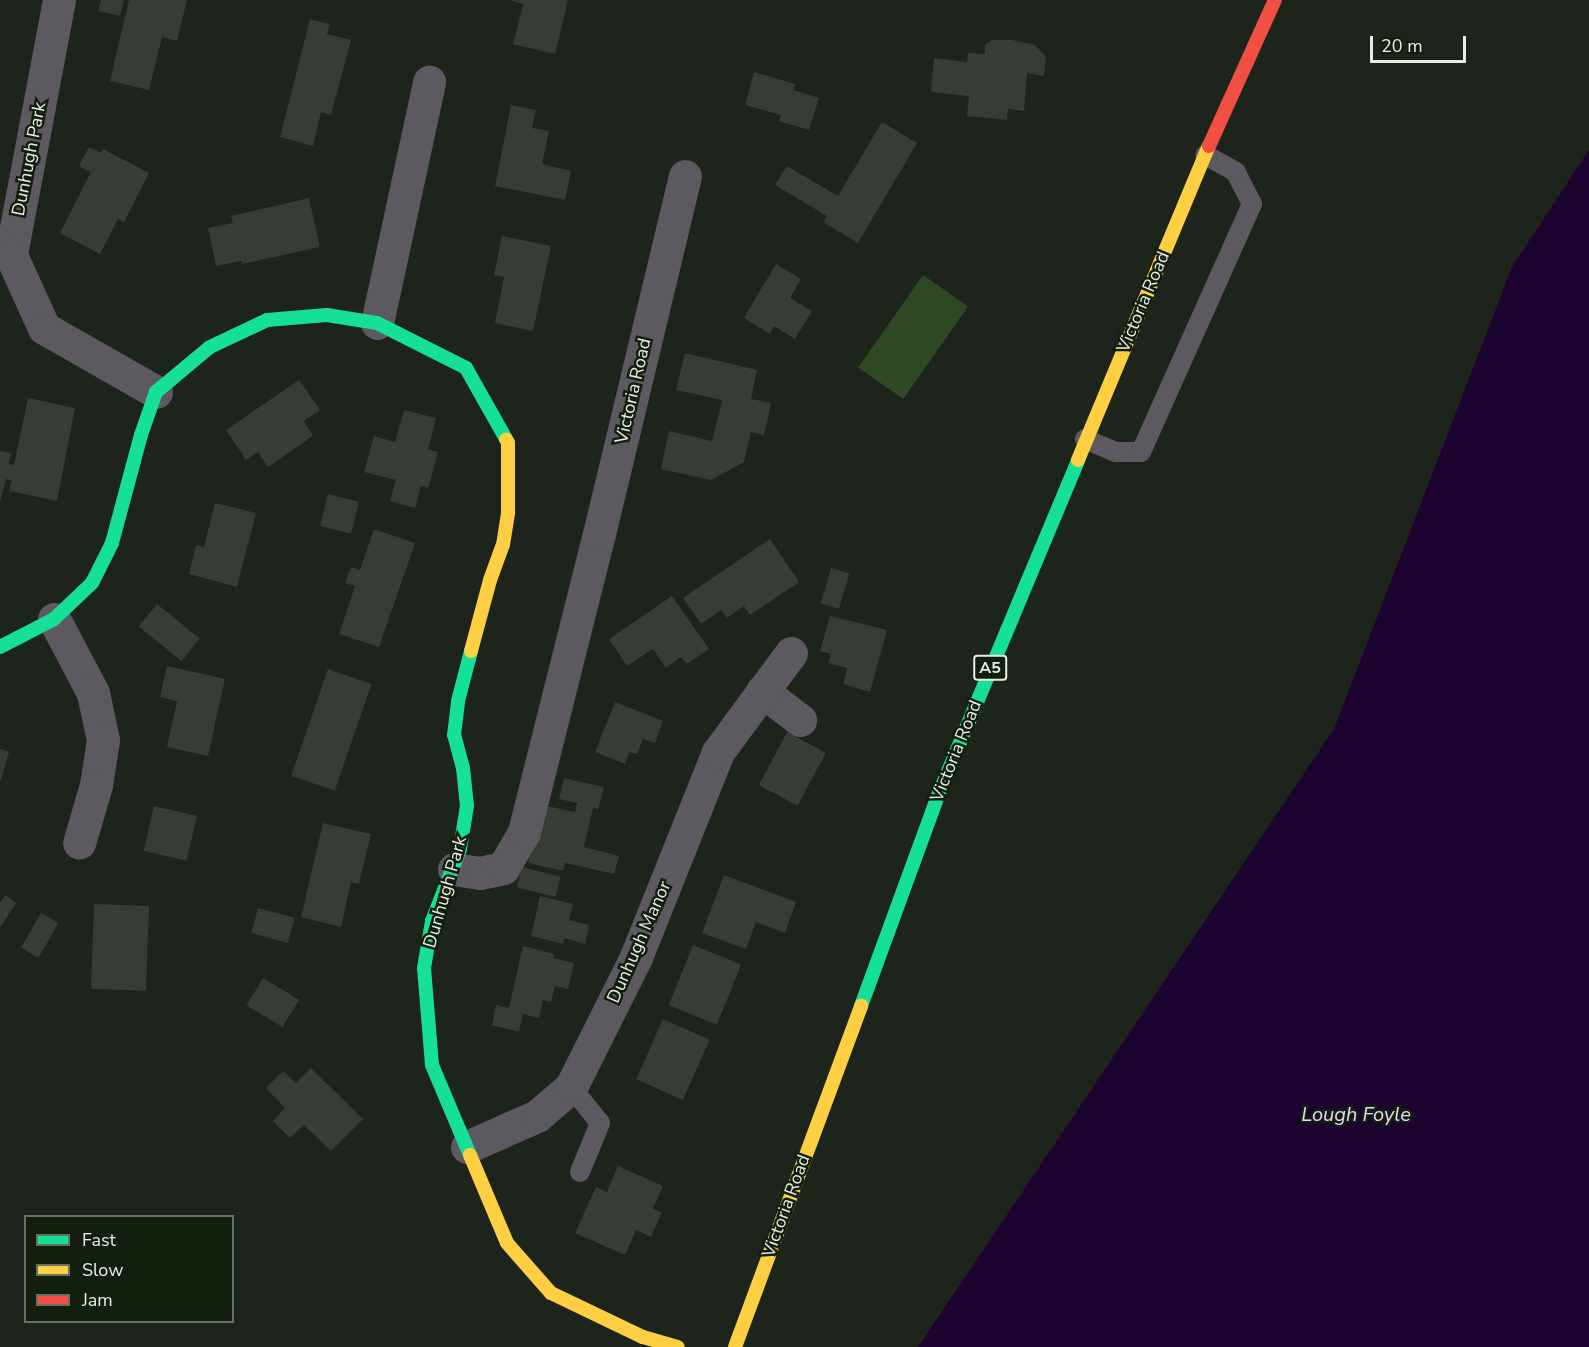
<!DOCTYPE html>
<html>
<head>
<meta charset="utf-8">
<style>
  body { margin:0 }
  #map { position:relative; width:1589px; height:1347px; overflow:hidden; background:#1d241b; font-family:"Nunito Sans",sans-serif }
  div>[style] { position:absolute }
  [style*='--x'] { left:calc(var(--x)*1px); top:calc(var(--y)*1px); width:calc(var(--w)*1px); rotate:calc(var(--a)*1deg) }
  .green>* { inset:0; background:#2f4824; transform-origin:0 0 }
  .water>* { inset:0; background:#1d0330 }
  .building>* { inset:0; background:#373c35; transform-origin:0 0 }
  .lane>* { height:20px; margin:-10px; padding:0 10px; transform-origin:10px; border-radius:10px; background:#5c5960 }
  .street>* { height:33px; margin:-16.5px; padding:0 16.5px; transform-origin:16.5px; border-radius:16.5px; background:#5c5960 }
  .fast>* { height:14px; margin:-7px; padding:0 7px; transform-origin:7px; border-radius:7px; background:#16e098 }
  .slow>* { height:14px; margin:-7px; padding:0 7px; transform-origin:7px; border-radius:7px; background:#ffcf43 }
  .jam>* { height:14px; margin:-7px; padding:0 7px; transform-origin:7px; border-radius:7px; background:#f24e42 }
  span { translate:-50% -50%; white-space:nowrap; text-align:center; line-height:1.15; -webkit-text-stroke:5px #131e0e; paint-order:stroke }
  .shield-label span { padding:2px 4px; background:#131e0e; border:2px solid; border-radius:4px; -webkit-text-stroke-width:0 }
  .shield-label { font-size:16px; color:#e7efe4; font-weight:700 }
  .street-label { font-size:18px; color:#e7efe4 }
  .water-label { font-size:20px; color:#e7d7fa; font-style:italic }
  .legend { position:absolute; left:24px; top:1215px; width:210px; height:108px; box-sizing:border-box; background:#131e0e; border:2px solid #687264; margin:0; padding:8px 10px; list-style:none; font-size:18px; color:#e7efe4 }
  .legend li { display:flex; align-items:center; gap:12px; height:30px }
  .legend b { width:30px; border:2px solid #687264 }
  .scale { position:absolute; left:1370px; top:36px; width:96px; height:27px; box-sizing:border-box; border:3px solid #e7efe4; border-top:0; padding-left:8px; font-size:18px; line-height:21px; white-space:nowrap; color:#e7efe4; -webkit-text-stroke:4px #131e0e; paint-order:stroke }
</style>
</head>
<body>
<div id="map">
  <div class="green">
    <div style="left:923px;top:275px;width:55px;height:113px;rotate:35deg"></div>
  </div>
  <div class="water">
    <div style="clip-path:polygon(1589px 150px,1589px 1347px,918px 1347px,1334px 729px,1512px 267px)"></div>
  </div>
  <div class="building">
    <div style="clip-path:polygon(101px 0,124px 0,120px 16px,98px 11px)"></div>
    <div style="clip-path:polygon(129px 0,187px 0,177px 41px,162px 37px,149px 90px,110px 81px)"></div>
    <div style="clip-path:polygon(568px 0,555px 54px,513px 44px,523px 4px,510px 0)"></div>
    <div style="clip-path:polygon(310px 19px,330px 24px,327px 34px,351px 40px,331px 115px,321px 112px,313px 146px,280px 137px)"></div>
    <div style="clip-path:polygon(992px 40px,1012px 40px,1035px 45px,1046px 57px,1044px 76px,1027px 73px,1024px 111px,1008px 109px,1007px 120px,967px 116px,969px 96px,931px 92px,934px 58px,967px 62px,968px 53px,985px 54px,985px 45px)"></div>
    <div style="clip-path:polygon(754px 72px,795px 84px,793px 90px,819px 98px,809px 130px,779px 121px,781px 115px,745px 105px)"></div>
    <div style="clip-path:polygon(511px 105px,536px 110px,532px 128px,549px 131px,542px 164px,571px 171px,565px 200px,495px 186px)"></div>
    <div style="clip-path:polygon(882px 122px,917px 143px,858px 243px,823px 222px,827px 216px,775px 185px,787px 166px,838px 196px)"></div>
    <div style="clip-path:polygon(89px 147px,101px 153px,103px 149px,149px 173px,124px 222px,118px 219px,100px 254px,60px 233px,91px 172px,79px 166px)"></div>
    <div style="clip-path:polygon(309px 198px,320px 247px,242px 264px,241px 261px,216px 266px,208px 228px,233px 223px,231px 216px)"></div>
    <div style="clip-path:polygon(502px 236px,551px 246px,533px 331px,495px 323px,504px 277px,494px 275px)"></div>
    <div style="clip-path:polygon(776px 264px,801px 279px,790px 298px,812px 311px,795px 339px,774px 326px,770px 334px,744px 318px)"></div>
    <div style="clip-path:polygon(685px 353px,757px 370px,751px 399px,771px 403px,764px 435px,751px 432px,744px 462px,711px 480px,661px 469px,669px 431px,712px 441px,722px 400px,676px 390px)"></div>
    <div style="clip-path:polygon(299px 380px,320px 410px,304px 421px,313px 436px,268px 467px,258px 452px,246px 460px,226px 430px)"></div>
    <div style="clip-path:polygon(28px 398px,75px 408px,57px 501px,9px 491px,12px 480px,6px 479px,0 502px,0 451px,11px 453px,9px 464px,14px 465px)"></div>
    <div style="clip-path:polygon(404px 410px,436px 418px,428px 449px,438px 452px,428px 488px,421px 486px,415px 508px,390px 501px,396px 480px,364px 472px,374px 436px,395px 442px)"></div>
    <div style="left:328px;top:494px;width:32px;height:33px;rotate:14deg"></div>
    <div style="clip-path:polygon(215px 503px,256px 513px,237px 587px,189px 574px,196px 545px,204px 547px)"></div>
    <div style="clip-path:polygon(374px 529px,415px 543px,379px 647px,339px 634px,355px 586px,345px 583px,351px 567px,360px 570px)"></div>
    <div style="clip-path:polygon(770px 539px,799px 582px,750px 615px,744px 606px,727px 618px,721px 610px,701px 624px,683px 598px)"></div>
    <div style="left:831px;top:568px;width:19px;height:37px;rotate:16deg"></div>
    <div style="clip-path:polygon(672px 596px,709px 649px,687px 664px,681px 657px,666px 668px,653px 649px,627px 666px,609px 639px)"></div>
    <div style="left:157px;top:604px;width:55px;height:29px;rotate:39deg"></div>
    <div style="clip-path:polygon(830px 616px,887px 630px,870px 692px,843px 684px,847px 668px,828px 663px,831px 654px,820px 651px)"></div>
    <div style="clip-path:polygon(167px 666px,225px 679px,208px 756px,167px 747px,177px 701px,160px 697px)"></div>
    <div style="left:328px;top:669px;width:46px;height:113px;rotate:19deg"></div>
    <div style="clip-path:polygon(615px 702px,663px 721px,655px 743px,643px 739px,637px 754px,629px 752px,625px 764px,595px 752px)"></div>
    <div style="left:787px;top:732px;width:44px;height:60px;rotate:28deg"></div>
    <div style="clip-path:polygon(0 749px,9px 752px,1px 780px,0 780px)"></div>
    <div style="clip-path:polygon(564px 778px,604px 787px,598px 809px,593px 808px,584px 847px,619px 856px,614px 874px,565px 863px,563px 871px,528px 863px,542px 805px,575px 812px,577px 803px,559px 799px)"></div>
    <div style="left:154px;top:806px;width:44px;height:46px;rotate:13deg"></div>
    <div style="clip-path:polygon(323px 823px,371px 834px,359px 884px,351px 882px,341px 927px,301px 917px)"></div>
    <div style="left:522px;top:867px;width:40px;height:21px;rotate:14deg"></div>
    <div style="clip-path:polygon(724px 875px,796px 902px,785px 933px,756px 922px,746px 949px,702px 933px)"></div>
    <div style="clip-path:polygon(5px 895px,16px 903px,0 928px,0 903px)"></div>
    <div style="clip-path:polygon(540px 896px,573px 904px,569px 920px,589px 925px,585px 944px,564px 938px,563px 944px,531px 936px)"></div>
    <div style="left:94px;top:904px;width:55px;height:85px;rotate:2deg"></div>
    <div style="left:258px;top:908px;width:38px;height:26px;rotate:15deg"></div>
    <div style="left:41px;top:913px;width:20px;height:40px;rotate:30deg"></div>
    <div style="left:693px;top:945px;width:52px;height:65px;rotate:22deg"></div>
    <div style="clip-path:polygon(523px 946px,554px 954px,553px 958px,574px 963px,568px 989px,555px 986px,551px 1002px,543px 1000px,539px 1018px,523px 1014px,519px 1032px,492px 1025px,496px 1005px,509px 1008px)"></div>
    <div style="left:263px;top:978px;width:42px;height:32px;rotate:31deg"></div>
    <div style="left:663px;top:1019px;width:51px;height:66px;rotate:24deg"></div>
    <div style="clip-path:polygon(311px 1068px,363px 1119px,331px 1151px,304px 1125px,290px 1138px,273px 1121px,285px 1108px,266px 1088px,283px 1071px,296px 1083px)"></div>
    <div style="clip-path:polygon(618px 1166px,663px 1186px,653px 1209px,662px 1212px,651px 1237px,636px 1230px,625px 1255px,575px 1233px,596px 1187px,607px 1192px)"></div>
  </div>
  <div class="lane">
    <div style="--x:1085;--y:439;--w:34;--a:23"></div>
    <div style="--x:1116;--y:452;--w:25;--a:0"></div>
    <div style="--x:1141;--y:452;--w:272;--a:-65.9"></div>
    <div style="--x:1252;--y:204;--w:36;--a:-117"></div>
    <div style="--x:1236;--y:172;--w:35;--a:-151"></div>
    <div style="--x:571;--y:1087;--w:46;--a:51.1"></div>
    <div style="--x:600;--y:1123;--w:53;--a:112.2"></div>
  </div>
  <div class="street">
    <div style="--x:59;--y:0;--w:259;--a:100.7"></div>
    <div style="--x:11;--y:255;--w:80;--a:65.7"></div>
    <div style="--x:44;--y:328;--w:129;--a:29.7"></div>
    <div style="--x:377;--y:323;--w:247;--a:-77.8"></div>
    <div style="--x:54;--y:619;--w:84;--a:62.2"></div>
    <div style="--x:93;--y:693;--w:48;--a:78"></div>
    <div style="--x:103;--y:740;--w:46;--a:98.8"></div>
    <div style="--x:96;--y:785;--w:60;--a:106.3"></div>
    <div style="--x:762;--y:691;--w:48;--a:37.3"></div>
    <div style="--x:454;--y:869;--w:26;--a:9"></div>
    <div style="--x:480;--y:873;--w:24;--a:-12"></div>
    <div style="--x:503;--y:868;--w:42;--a:-59.7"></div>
    <div style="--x:524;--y:832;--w:307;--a:-75.9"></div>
    <div style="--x:599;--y:534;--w:368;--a:-76.5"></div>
    <div style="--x:467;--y:1147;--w:77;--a:-23.9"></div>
    <div style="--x:537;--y:1116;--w:45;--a:-40.5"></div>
    <div style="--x:571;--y:1087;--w:145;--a:-63.4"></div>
    <div style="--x:636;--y:957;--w:221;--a:-68.2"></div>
    <div style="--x:718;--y:752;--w:123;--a:-53.6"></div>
  </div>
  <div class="fast">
    <div style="--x:0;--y:647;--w:61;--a:-27.4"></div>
    <div style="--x:54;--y:619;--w:52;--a:-43.5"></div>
    <div style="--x:92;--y:583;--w:45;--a:-63.4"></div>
    <div style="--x:112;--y:543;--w:112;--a:-75"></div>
    <div style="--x:141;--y:435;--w:46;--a:-70.8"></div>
    <div style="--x:156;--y:392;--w:70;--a:-39.8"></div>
    <div style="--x:210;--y:347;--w:63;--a:-25.3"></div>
    <div style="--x:267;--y:320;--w:60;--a:-4.8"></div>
    <div style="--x:327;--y:315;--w:51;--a:9.1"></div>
    <div style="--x:377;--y:323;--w:100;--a:26.8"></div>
    <div style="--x:466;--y:368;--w:81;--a:60.6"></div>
    <div style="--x:861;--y:1006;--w:227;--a:-69.9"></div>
    <div style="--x:939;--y:793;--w:361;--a:-67.3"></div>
    <div style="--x:470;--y:1155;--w:98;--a:-112.9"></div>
    <div style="--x:432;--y:1065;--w:97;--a:-94.7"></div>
    <div style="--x:424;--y:968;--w:48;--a:-80.3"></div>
    <div style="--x:432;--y:921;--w:77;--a:-68.7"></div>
    <div style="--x:460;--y:849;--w:44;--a:-80.8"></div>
    <div style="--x:467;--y:806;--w:38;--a:-96"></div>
    <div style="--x:463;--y:768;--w:34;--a:-105"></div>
    <div style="--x:454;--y:735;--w:34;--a:-83"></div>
    <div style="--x:458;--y:701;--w:52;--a:-75.4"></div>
  </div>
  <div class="slow">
    <div style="--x:1078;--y:460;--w:340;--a:-67.4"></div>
    <div style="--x:471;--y:651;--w:73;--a:-75"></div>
    <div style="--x:490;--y:580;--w:37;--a:-70"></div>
    <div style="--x:503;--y:545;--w:33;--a:-81"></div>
    <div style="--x:508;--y:512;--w:69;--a:-90"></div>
    <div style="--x:508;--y:443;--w:4;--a:-117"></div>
    <div style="--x:470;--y:1155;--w:95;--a:67.2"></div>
    <div style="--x:507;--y:1243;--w:67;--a:48.7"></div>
    <div style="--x:551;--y:1293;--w:102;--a:25.6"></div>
    <div style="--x:643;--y:1337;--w:36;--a:16"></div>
    <div style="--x:735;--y:1347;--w:364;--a:-69.7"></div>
  </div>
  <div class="jam">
    <div style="--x:1209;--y:146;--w:160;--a:-65.7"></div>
  </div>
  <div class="shield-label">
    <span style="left:990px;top:668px">A5</span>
  </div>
  <div class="street-label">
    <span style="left:29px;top:159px;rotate:-79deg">Dunhugh Park</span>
    <span style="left:1143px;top:302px;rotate:-67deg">Victoria Road</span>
    <span style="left:633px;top:391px;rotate:-77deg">Victoria Road</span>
    <span style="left:956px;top:751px;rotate:-68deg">Victoria Road</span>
    <span style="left:445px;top:892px;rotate:-74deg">Dunhugh Park</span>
    <span style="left:639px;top:942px;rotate:-66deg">Dunhugh Manor</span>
    <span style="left:786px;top:1206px;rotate:-70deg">Victoria Road</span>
  </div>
  <div class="water-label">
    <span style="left:1356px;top:1114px">Lough Foyle</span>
  </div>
  <ul class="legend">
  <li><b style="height:8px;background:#16e098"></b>Fast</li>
  <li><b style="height:8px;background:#ffcf43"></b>Slow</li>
  <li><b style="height:8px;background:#f24e42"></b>Jam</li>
  </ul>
  <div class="scale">20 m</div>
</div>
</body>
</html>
